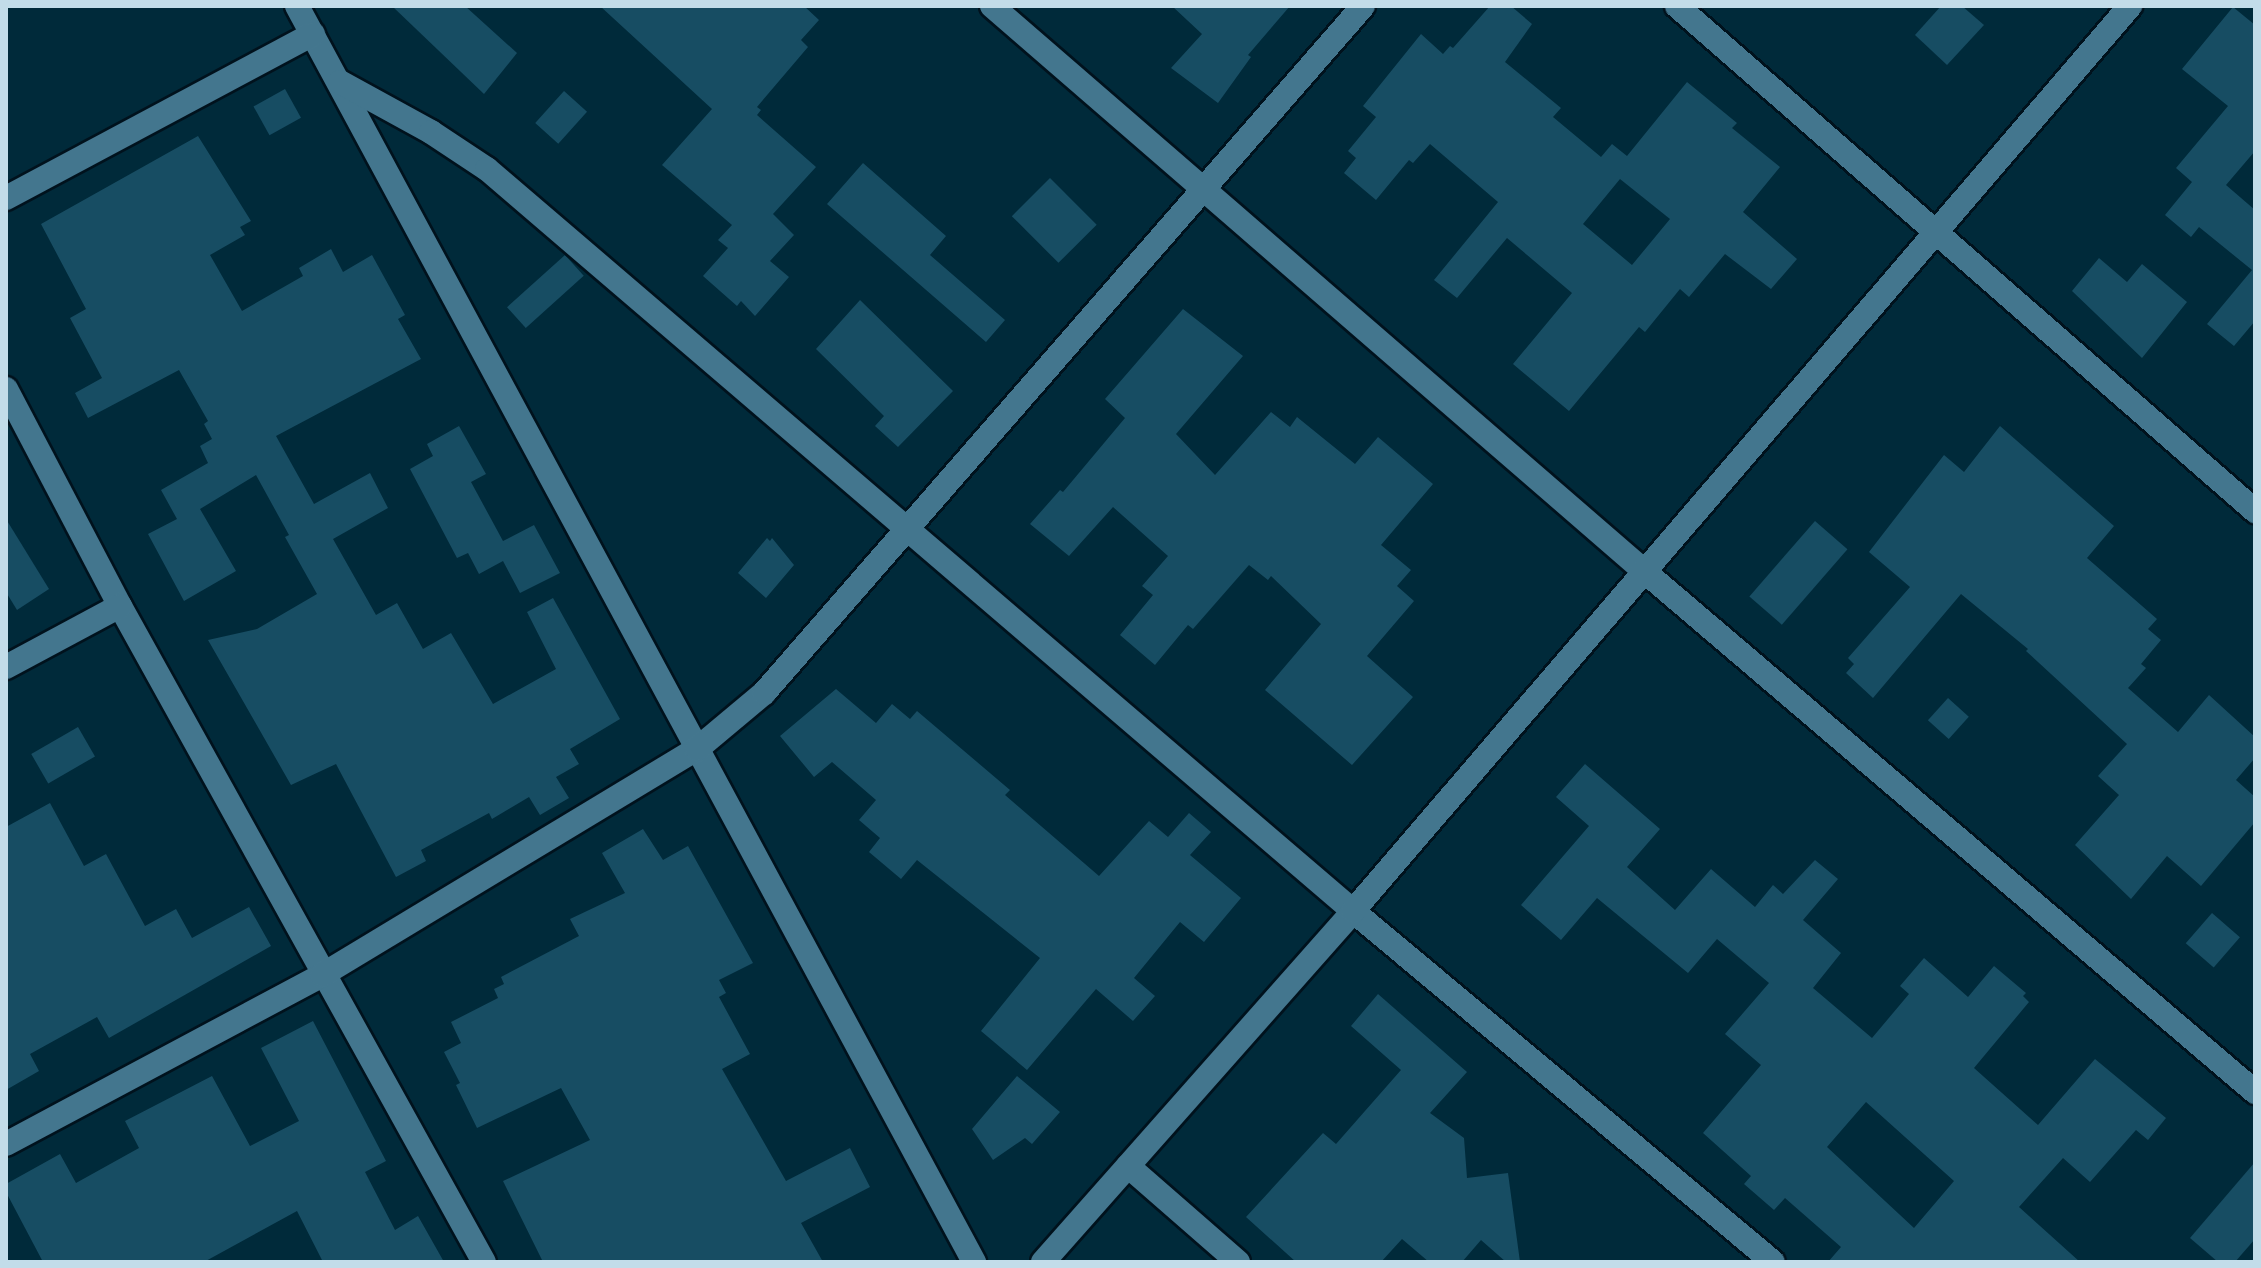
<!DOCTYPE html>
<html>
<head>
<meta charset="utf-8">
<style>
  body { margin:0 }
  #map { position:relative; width:2261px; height:1268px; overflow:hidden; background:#002a3a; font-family:Karla,sans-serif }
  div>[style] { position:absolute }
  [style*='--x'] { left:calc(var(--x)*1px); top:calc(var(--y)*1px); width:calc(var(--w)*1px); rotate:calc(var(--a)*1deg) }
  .building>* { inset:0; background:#174d63; transform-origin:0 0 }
  .roads { filter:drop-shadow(2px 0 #00121d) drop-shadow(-2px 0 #00121d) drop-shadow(0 2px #00121d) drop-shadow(0 -2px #00121d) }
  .minor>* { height:24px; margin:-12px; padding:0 12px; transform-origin:12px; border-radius:12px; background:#43768e }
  span { translate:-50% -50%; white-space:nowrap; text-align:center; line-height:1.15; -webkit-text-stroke:6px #002a3a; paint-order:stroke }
  .frame { position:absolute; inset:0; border:8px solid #c2dce9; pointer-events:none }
</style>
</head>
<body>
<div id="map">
  <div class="building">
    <div style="clip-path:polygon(392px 6px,465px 6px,517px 53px,484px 94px)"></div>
    <div style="clip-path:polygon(600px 6px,804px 6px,819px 20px,801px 40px,808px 47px,757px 107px,761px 110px,757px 115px,816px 167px,773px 214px,794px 235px,770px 261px,789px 277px,755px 316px,741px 301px,737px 306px,703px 276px,728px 248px,718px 240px,732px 225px,662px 165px,712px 109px)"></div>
    <div style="clip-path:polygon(1172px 6px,1290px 6px,1248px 55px,1251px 57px,1218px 103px,1171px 68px,1202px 34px)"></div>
    <div style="clip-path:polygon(evenodd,1490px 6px,1511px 6px,1532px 24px,1505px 62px,1561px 108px,1553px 117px,1601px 157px,1612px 144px,1627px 156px,1687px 82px,1737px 123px,1732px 128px,1780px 167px,1743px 212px,1797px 259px,1771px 289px,1725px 254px,1689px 297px,1680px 289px,1645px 332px,1639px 327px,1569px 411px,1513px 364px,1572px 293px,1507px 238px,1457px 298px,1434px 280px,1498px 202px,1430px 144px,1413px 163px,1409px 160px,1376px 200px,1344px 173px,1356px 158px,1348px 151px,1376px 117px,1363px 106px,1421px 34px,1443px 54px,1450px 46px,1453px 48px,1490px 6px,1620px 179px,1670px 219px,1632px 265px,1583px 224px,1620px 179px)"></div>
    <div style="clip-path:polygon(1941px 6px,1962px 6px,1984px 25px,1947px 65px,1915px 35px)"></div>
    <div style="clip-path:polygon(2233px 7px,2255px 25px,2255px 151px,2226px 185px,2255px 210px,2255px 321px,2234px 346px,2207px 324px,2252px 270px,2199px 227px,2191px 237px,2165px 215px,2192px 182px,2176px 168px,2228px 106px,2182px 69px)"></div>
    <div style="left:285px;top:89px;width:33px;height:36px;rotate:61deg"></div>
    <div style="left:564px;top:91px;width:31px;height:43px;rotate:42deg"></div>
    <div style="clip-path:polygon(198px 136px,251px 221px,240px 227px,245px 235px,210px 255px,242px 311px,303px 276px,299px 268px,331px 249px,343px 272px,372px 255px,405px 315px,398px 319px,421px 359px,276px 436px,314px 504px,370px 473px,388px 508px,333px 539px,376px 615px,397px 603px,423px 649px,451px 633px,493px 704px,556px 669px,527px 612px,553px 598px,620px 719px,570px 749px,579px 764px,556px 777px,569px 798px,540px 815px,529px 797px,492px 819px,489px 813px,421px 850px,426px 861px,396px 877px,336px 764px,291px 785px,208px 640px,257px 629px,317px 594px,285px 537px,289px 535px,256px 475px,200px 509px,236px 571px,184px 601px,148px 534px,177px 519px,161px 490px,208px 463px,200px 446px,212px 439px,204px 424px,208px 421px,179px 370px,88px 418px,75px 393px,102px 378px,70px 318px,86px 309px,41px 224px)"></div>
    <div style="clip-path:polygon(863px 163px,946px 236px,930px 255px,1005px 320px,986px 342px,827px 204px)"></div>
    <div style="left:1050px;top:178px;width:66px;height:54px;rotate:45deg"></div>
    <div style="left:565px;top:255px;width:28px;height:78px;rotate:48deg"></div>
    <div style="clip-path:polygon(2099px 258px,2127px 282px,2142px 264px,2187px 302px,2142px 358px,2072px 291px)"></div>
    <div style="clip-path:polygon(860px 300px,953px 391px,898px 447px,875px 426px,884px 416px,816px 349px)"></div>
    <div style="clip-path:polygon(1183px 309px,1243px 356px,1176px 434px,1215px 475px,1271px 412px,1290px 427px,1297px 417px,1355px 464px,1378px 437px,1433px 484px,1381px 545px,1411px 570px,1397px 586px,1414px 601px,1367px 656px,1413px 697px,1352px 765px,1265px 690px,1321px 624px,1271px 576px,1268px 580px,1249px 565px,1193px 629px,1188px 625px,1155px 665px,1120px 635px,1153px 595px,1142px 586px,1168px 556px,1113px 507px,1069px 556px,1030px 524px,1060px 490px,1063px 492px,1125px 418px,1105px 399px)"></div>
    <div style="clip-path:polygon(459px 426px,486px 474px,471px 482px,503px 541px,534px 525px,560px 573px,520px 593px,503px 561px,479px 574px,468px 553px,457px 558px,410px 469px,433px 456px,427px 444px)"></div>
    <div style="clip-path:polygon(2000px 426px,2114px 526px,2087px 558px,2157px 619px,2148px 629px,2161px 640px,2141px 664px,2146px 668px,2128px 688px,2178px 732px,2209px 695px,2255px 737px,2255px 758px,2236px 780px,2255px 797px,2255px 822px,2201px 886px,2167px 856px,2131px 899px,2075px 845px,2119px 795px,2098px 776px,2127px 744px,2026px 651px,2028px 649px,1961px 594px,1873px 698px,1846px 673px,1854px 664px,1848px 658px,1910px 587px,1869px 552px,1944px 455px,1964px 472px)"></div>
    <div style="clip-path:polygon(6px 519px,49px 589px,17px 610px,6px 592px)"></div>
    <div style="left:1815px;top:521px;width:43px;height:100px;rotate:41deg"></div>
    <div style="clip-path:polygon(767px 538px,770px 541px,772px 538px,794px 565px,766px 598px,738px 573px)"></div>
    <div style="clip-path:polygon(836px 689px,876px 723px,892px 704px,910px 719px,917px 711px,1010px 790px,1005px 795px,1099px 876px,1149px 821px,1168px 837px,1189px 813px,1211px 832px,1190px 855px,1241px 898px,1204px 942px,1180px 922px,1134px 978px,1155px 996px,1133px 1021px,1096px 989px,1027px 1070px,981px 1031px,1040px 958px,917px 860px,901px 879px,869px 852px,880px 838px,859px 820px,876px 800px,832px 762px,814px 777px,780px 736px)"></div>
    <div style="left:1948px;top:698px;width:28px;height:30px;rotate:42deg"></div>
    <div style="left:78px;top:727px;width:34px;height:54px;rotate:60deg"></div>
    <div style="clip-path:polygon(evenodd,1585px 764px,1660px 829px,1627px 867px,1675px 910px,1711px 869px,1755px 907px,1773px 885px,1783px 894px,1815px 860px,1838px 879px,1803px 920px,1841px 953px,1813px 988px,1872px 1038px,1909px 994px,1900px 986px,1924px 958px,1968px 997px,1994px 966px,2026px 993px,2023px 996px,2029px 1002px,1974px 1068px,2038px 1125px,2095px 1059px,2166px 1118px,2148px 1140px,2136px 1130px,2090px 1182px,2063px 1158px,2019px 1207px,2080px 1262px,1828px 1262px,1841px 1247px,1785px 1198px,1774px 1210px,1744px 1184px,1751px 1176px,1703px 1133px,1761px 1065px,1725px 1034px,1769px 983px,1717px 939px,1688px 973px,1597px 898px,1561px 940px,1521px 905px,1589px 826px,1556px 797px,1585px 764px,1866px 1102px,1954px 1181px,1914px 1228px,1827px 1147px,1866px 1102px)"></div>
    <div style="clip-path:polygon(50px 803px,84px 866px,106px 854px,145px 926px,176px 909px,192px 938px,249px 907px,271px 946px,109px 1038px,97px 1017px,30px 1054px,39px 1071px,6px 1090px,6px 827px)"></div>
    <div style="clip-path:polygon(643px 829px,663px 860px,688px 846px,753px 963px,719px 980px,726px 993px,719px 997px,750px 1054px,722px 1069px,786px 1181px,850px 1148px,870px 1187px,801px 1223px,823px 1262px,543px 1262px,503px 1181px,590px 1140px,561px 1088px,477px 1128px,456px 1085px,460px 1083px,444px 1052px,461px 1043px,451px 1022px,498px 998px,494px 989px,504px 984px,501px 977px,579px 936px,570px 919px,625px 893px,602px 853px)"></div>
    <div style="left:2212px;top:913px;width:37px;height:40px;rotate:41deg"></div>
    <div style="clip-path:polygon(1378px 994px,1467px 1072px,1430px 1113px,1464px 1138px,1467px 1178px,1508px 1173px,1520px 1262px,1506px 1262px,1481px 1240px,1462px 1262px,1429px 1262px,1402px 1239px,1381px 1262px,1296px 1262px,1246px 1217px,1323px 1133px,1336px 1144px,1401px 1070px,1351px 1026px)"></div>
    <div style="clip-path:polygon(313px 1021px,386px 1161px,365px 1172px,395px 1230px,418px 1216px,444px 1262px,323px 1262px,297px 1211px,204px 1262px,43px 1262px,6px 1192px,6px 1184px,60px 1154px,76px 1183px,139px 1148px,125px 1121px,212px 1076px,250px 1146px,299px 1121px,261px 1048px)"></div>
    <div style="clip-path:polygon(1017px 1076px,1060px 1112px,1032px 1144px,1025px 1138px,993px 1160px,972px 1129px)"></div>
    <div style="clip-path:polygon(2255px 1162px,2255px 1239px,2235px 1262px,2218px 1262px,2190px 1238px)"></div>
  </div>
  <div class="roads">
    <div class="minor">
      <div style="--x:297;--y:6;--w:1427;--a:61.67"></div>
      <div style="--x:992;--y:6;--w:863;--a:40.91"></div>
      <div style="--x:1644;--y:571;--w:803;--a:40.45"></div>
      <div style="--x:1677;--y:6;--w:768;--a:41.14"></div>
      <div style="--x:340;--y:82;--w:104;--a:28.8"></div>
      <div style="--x:431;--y:132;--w:67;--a:33.5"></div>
      <div style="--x:487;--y:169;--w:1140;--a:40.59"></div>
      <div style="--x:1353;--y:911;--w:547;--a:39.89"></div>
      <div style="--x:6;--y:198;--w:348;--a:-28.1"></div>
      <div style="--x:6;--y:389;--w:245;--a:62.3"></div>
      <div style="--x:120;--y:606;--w:750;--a:60.98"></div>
      <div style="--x:6;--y:667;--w:129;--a:-28.2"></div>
      <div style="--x:6;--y:1144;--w:358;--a:-28.1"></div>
      <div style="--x:322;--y:975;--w:438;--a:-31.1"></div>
      <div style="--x:697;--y:749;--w:87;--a:-39.9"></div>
      <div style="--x:764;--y:693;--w:911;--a:-48.91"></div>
      <div style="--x:1128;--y:1166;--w:146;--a:41.1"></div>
      <div style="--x:1043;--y:1262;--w:468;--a:-48.5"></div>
      <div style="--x:1353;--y:911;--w:1193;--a:-49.35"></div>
    </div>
  </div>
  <div class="frame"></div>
</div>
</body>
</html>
